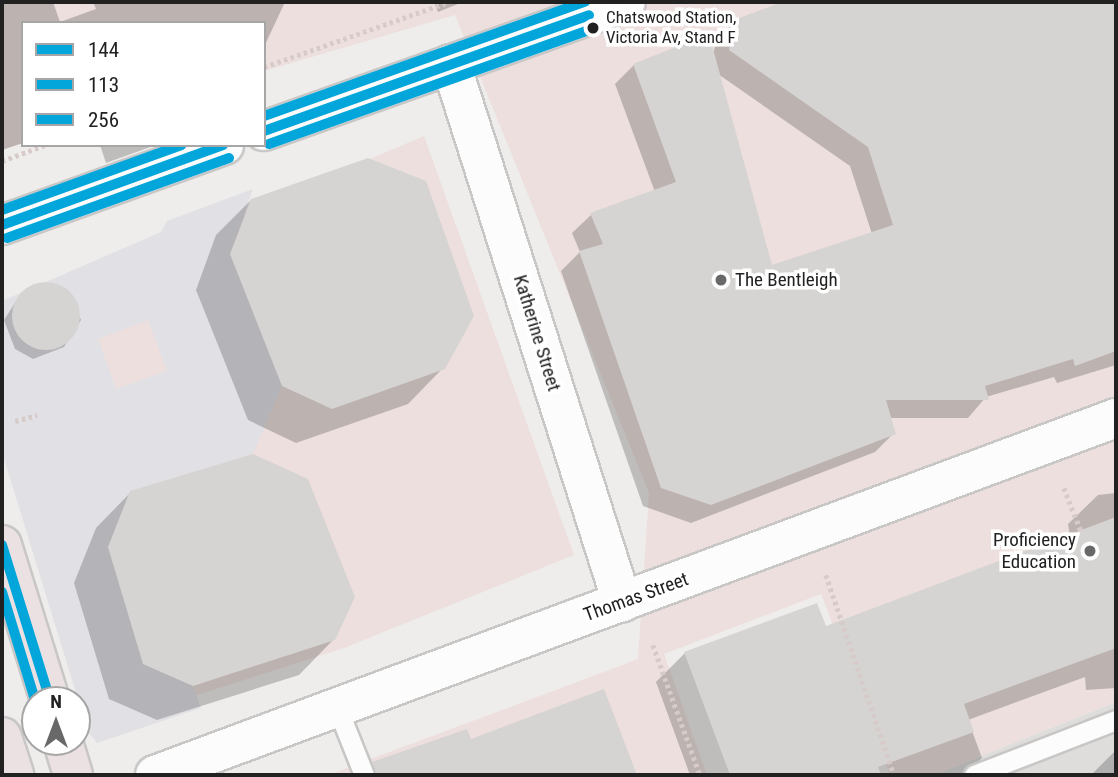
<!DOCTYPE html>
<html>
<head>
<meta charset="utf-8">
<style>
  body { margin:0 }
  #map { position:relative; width:1118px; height:777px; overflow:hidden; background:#efedeb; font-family:"Roboto Condensed",sans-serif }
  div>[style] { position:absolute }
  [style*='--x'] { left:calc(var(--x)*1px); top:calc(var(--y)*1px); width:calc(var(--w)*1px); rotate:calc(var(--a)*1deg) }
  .residential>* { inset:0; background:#dedddc }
  .commercial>* { inset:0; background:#ecdfdd }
  .plaza>* { inset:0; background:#e1e0e5 }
  .shadow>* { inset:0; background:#0003 }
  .building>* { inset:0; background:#d6d4d2 }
  .round { border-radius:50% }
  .path>* { height:4.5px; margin-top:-2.25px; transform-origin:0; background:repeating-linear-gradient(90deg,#d7cbc9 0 3.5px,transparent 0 7px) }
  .roads { filter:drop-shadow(2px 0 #c8c7c6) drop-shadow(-2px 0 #c8c7c6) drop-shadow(0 2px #c8c7c6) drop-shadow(0 -2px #c8c7c6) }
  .lane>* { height:19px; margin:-9.5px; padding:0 9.5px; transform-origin:9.5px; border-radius:9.5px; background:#fdfcfc }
  .street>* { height:38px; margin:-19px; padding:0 19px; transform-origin:19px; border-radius:19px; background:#fdfcfc }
  .highway>* { height:38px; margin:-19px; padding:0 19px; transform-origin:19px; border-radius:19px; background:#ebe0e2 }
  .bus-1>* { height:10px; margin:-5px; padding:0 5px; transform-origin:5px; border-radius:5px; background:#03a6da }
  .bus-2>* { height:10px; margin:-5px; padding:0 5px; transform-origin:5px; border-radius:5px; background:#03a6da }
  .bus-3>* { height:10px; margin:-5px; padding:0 5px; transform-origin:5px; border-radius:5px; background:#03a6da }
  .dots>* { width:19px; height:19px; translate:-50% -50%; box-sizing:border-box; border:4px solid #fff; border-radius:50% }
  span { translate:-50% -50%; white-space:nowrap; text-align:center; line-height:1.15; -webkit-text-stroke:7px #fff; paint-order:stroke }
  .bus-label { font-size:17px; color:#212121 }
  .left { translate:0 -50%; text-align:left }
  .poi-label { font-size:19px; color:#212121 }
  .right { translate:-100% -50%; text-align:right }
  .street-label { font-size:19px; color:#212121 }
  .frame { position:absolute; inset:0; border:4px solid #212121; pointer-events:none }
  .legend { position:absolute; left:21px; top:21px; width:245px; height:126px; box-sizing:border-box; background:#fff; border:2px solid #a6a6a6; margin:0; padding:9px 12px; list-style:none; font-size:21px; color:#212121 }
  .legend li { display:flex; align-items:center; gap:14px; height:35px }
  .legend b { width:35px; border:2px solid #a6a6a6 }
  .north { position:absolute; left:21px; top:686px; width:70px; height:70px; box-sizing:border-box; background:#fff; border:2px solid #a6a6a6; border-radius:50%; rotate:0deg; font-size:19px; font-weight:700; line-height:28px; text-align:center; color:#212121 }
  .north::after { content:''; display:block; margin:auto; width:24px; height:32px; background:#696868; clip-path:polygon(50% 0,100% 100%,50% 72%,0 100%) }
</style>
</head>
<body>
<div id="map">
  <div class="residential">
    <div style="clip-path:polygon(1116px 702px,1116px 775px,934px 775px)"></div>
  </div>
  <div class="commercial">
    <div style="clip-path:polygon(2px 2px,1116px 2px,1116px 702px,934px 775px,890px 775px,821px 594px,664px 654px,707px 775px,328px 775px,638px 659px,649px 493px,455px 15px,264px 71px,264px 23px,23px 23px,23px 143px,2px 150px)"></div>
    <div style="clip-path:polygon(424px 136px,574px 555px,344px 648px,116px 721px,2px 316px)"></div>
  </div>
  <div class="plaza">
    <div style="clip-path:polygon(evenodd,253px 189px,230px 254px,282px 386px,253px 454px,130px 491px,108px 547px,143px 664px,193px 686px,201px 708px,97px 743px,88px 732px,2px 452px,2px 301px,161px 232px,167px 221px,253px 189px,148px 320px,167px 371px,116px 389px,98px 339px,148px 320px)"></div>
  </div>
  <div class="shadow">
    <div style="clip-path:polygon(2px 2px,53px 2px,60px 22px,96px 9px,93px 2px,285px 2px,264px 47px,264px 23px,23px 23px,23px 143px,2px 150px)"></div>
    <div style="clip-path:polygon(434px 2px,463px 2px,438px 12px)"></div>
    <div style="clip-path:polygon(evenodd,787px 2px,1116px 2px,1116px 365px,1057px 383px,1054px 377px,986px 397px,968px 418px,889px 418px,894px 433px,875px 452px,691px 523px,643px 506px,561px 271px,580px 252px,572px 233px,591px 215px,655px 192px,615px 84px,634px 65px,713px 56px,716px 40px,735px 21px,787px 2px,718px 74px,850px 166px,872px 234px,771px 267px,718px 74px)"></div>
    <div style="clip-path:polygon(100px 145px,156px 145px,106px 163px)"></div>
    <div style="clip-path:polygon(251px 200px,443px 368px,408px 404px,296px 443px,248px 420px,196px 290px,216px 235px)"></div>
    <div style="clip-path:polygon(51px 284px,68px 291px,81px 320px,64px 347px,33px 359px,15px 349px,4px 320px,22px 292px)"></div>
    <div style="clip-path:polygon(131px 492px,334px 639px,299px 675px,157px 720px,109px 699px,74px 583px,96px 528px)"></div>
    <div style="clip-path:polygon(1116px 493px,1116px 688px,1086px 690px,1085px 677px,968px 720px,982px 758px,964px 775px,690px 775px,656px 682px,685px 653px,825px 629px,1070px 537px,1068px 524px,1098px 495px)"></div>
    <div style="clip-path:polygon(603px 691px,635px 775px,377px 775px,398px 755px,470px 741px)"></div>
    <div style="clip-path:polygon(1116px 750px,1116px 775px,1091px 775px)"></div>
  </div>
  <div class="building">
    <div style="clip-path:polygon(782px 2px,1116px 2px,1116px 351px,1075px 366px,1073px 359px,985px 386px,989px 400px,886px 400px,896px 434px,711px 505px,661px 488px,579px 251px,603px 244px,590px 213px,676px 182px,633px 64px,709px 34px,772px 265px,893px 225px,868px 147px,729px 50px,734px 20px)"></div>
    <div style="clip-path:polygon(368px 158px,426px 181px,474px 316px,445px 369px,332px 409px,282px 386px,230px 254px,251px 199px)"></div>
    <div class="round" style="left:12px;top:282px;width:68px;height:68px"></div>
    <div style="clip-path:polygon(253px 454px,308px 479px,355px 597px,335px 640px,193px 686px,143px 664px,108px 547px,130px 491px)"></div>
    <div style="clip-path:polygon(1116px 517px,1116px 648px,964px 704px,974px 732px,878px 767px,881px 775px,730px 775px,684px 652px,817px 603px,826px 626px)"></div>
    <div style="clip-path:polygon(604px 689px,637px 775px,376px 775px,372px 762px,467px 729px,471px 739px)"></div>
  </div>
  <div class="path">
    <div style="--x:264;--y:67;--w:196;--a:-19.4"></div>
    <div style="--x:2;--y:161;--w:46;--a:-20.4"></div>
    <div style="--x:15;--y:421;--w:23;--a:-15"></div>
    <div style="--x:1064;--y:488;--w:46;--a:68.4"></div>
    <div style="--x:826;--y:575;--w:211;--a:71.2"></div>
    <div style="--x:653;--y:645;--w:138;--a:70.1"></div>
  </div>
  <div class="roads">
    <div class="lane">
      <div style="--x:337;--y:707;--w:73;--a:68.3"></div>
      <div style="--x:974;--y:775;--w:152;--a:-21.2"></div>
    </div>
    <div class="street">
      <div style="--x:451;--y:64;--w:565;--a:72.37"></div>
      <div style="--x:264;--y:131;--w:384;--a:-19.6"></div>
      <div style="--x:2;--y:225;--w:236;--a:-19.8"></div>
      <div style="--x:155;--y:775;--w:1025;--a:-20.38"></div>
    </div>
    <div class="highway">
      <div style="--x:2;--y:545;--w:162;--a:72.8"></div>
      <div style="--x:2;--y:737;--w:40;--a:72"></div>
      <div style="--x:63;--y:742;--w:34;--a:73"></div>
    </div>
  </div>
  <div class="bus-1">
    <div style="--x:264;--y:131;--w:345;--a:-19.6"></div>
    <div style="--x:2;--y:225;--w:235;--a:-19.9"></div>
    <div style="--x:2;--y:545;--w:162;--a:72.8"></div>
  </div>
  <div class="bus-2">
    <div style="--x:269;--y:144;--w:345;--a:-19.6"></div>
    <div style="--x:7;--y:238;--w:236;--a:-19.8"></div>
    <div style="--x:2;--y:592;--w:113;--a:73"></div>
  </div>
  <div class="bus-3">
    <div style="--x:264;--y:116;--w:341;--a:-19.6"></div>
    <div style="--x:2;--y:210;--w:191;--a:-19.9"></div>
  </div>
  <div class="dots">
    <div style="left:593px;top:28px;background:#212121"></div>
    <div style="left:721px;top:280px;background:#696868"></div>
    <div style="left:1090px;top:551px;background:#696868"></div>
  </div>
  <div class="bus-label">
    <span class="left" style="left:606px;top:28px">Chatswood Station,<br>Victoria Av, Stand F</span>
  </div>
  <div class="poi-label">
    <span class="left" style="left:735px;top:280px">The Bentleigh</span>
    <span class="right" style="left:1076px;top:551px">Proficiency<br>Education</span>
  </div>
  <div class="street-label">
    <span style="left:537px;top:333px;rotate:73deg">Katherine Street</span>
    <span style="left:636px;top:597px;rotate:-20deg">Thomas Street</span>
  </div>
  <div class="frame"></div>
  <ul class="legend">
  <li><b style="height:9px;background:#03a6da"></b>144</li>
  <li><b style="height:9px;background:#03a6da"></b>113</li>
  <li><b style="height:9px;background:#03a6da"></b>256</li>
  </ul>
  <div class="north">N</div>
</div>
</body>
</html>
